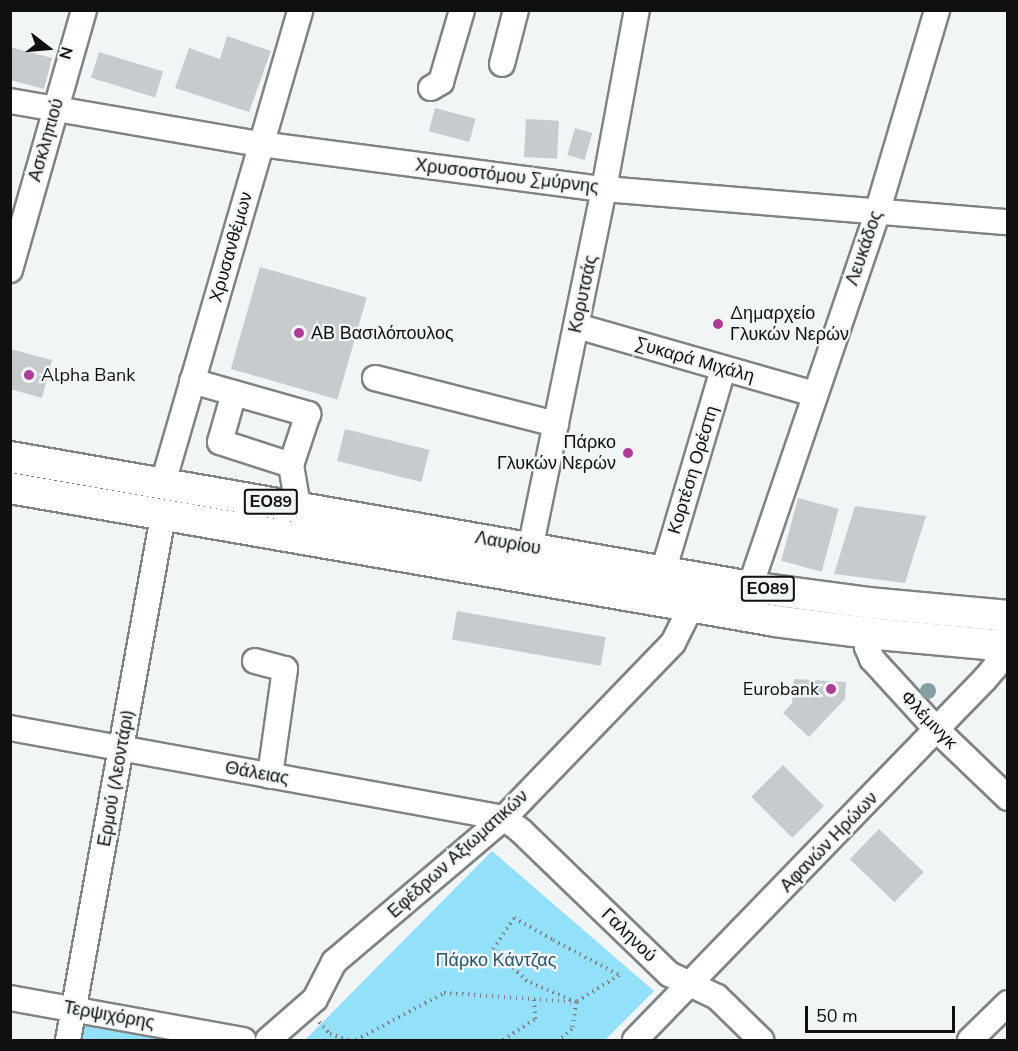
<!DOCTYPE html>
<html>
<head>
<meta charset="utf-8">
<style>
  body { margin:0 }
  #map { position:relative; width:1018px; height:1051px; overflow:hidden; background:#f1f5f6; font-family:"Nunito Sans",sans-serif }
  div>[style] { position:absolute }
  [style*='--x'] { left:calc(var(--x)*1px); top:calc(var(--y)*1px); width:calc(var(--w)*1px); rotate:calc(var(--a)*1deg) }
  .green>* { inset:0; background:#93e0fb }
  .building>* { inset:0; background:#c8cbcd; transform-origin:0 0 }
  .path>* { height:4px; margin-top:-2px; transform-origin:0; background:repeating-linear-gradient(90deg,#7d8081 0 1.5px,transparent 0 6px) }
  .roads { filter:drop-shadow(2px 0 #7f8384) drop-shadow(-2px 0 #7f8384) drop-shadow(0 2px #7f8384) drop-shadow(0 -2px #7f8384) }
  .minor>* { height:24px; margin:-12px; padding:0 12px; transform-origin:12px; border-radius:12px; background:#fff }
  .major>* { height:30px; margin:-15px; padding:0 15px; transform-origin:15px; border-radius:15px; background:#fff }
  .trees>* { width:16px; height:16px; margin:-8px; border-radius:50%; background:#849ea6 }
  .dots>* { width:16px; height:16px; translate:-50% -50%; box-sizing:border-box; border:3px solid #f1f5f6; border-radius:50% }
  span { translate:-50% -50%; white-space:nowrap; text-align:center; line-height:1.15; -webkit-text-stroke:4.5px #f1f5f6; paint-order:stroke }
  .shield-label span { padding:2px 4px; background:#f1f5f6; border:2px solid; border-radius:4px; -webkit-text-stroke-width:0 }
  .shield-label { font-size:16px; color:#0f1111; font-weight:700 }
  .street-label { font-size:18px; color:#0f1111 }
  .poi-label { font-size:18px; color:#0f1111 }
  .left { translate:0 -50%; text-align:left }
  .right { translate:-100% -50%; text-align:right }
  .park-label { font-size:18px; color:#2a5665 }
  .frame { position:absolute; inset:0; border:12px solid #0f1111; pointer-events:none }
  .north { position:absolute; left:18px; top:18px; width:60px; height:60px; -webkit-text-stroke:4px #f1f5f6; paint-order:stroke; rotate:106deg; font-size:16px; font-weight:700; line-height:24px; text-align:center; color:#0f1111 }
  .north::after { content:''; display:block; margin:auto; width:21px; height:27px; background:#0f1111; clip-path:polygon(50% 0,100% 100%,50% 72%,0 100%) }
  .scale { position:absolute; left:805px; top:1006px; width:150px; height:27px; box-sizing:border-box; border:3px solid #0f1111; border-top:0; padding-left:8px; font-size:18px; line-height:21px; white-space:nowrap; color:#0f1111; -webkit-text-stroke:4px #f1f5f6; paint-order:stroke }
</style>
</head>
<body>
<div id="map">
  <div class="green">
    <div style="clip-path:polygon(492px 851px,654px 991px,605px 1040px,305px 1040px)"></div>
    <div style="clip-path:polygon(77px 1021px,176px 1040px,73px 1040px)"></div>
  </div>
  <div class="building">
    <div style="clip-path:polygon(227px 36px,271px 51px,249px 112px,175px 88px,189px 48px,220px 59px)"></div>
    <div style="clip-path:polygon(10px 47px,52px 58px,44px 89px,10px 80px)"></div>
    <div style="left:99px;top:52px;width:67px;height:27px;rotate:17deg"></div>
    <div style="left:435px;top:108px;width:42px;height:24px;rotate:15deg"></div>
    <div style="left:526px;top:119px;width:33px;height:38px;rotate:3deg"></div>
    <div style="left:575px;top:128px;width:18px;height:28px;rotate:16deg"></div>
    <div style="left:260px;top:267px;width:111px;height:106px;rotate:16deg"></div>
    <div style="clip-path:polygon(10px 349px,52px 360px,42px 398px,10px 389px)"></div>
    <div style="left:345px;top:429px;width:87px;height:33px;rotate:14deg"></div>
    <div style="left:798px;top:498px;width:42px;height:65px;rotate:15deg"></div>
    <div style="clip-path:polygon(855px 506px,926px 516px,905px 583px,834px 574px)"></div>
    <div style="left:457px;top:611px;width:151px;height:29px;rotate:10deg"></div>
    <div style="clip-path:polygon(794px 679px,846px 682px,845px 699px,809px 737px,783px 713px,792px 703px)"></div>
    <div style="left:783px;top:765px;width:58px;height:45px;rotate:45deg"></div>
    <div style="left:879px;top:829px;width:62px;height:42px;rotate:44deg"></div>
  </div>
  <div class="path">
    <div style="--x:514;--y:918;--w:45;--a:29.4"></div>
    <div style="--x:553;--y:940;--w:75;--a:27.9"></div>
    <div style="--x:619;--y:975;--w:51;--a:147.9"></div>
    <div style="--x:576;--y:1002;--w:53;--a:-156.8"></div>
    <div style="--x:527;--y:981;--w:47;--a:-136.7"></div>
    <div style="--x:493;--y:949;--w:37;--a:-56"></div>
    <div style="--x:319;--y:1022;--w:16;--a:47"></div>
    <div style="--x:330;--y:1034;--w:19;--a:18"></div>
    <div style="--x:356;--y:1040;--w:100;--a:-28.1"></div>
    <div style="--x:444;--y:993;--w:132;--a:3.9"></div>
    <div style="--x:576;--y:1002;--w:27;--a:98"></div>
    <div style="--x:572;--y:1029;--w:17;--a:140"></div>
    <div style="--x:503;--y:1040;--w:38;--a:-33"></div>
    <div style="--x:535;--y:1019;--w:21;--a:-93"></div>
  </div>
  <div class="roads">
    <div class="minor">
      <div style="--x:502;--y:64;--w:56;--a:-75.5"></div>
      <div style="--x:431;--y:88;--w:12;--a:-31"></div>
      <div style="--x:441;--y:82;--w:75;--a:-73.7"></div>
      <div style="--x:10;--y:101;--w:254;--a:9.8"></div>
      <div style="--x:260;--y:144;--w:347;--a:7.5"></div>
      <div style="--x:604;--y:189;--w:405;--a:4.7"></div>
      <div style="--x:10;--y:270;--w:270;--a:-74.1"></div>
      <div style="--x:577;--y:326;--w:247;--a:16"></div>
      <div style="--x:375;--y:378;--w:187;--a:14.3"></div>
      <div style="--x:192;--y:381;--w:121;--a:15.9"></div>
      <div style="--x:308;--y:414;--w:54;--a:108.4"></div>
      <div style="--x:291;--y:465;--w:42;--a:80.3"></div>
      <div style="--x:234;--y:393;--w:51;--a:105.9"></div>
      <div style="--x:220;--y:442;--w:75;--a:17.9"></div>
      <div style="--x:163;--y:483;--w:492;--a:-73.8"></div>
      <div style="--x:527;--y:564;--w:383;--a:-78.4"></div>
      <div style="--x:604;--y:189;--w:182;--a:-79.6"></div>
      <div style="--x:663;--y:572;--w:212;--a:-73.5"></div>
      <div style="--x:750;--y:587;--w:395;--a:-71.2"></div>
      <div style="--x:877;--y:213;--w:212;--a:-73.5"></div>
      <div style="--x:867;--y:633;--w:14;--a:90"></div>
      <div style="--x:867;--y:647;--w:13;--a:67"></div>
      <div style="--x:872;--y:659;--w:96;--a:47.5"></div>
      <div style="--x:937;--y:730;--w:98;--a:43.8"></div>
      <div style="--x:255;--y:661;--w:31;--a:15"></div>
      <div style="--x:285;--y:669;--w:108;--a:98"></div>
      <div style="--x:10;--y:728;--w:502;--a:10.33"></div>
      <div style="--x:504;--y:818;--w:21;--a:37"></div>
      <div style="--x:521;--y:831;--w:206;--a:44"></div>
      <div style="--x:669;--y:974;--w:53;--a:25.6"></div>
      <div style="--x:717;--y:997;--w:62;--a:44.3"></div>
      <div style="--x:10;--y:998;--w:237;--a:10.2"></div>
      <div style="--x:68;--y:1040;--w:533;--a:-79.72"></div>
      <div style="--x:268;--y:1040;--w:62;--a:-41.1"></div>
      <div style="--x:315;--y:999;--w:42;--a:-62.8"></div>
      <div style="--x:334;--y:962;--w:223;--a:-40.3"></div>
      <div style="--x:504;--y:818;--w:243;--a:-46"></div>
      <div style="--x:673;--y:643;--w:40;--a:-63.4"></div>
      <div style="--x:635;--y:1040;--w:503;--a:-45.89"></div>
      <div style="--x:985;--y:679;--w:16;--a:-50"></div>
      <div style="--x:995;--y:667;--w:36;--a:-69"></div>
      <div style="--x:970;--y:1040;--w:53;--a:-44.2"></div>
    </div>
    <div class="major">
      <div style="--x:10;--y:457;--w:751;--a:9.96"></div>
      <div style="--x:750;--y:587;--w:119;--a:7.7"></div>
      <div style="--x:868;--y:603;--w:141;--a:5.3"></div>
      <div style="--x:10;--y:488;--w:776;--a:9.86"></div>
      <div style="--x:775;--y:621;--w:93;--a:7.4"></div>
      <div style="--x:867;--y:633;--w:142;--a:5.3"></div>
    </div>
  </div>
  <div class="trees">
    <div style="left:928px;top:691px"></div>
  </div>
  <div class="dots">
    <div style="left:718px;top:324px;background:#ad3b97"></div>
    <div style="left:299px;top:333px;background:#ad3b97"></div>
    <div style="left:29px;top:375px;background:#ad3b97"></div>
    <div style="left:628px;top:453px;background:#ad3b97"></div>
    <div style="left:831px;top:689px;background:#ad3b97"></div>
  </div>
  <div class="shield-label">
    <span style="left:271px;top:502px">ΕΟ89</span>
    <span style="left:768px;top:589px">ΕΟ89</span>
  </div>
  <div class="street-label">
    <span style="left:46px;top:140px;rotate:-74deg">Ασκληπιού</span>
    <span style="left:507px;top:176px;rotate:7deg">Χρυσοστόμου Σμύρνης</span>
    <span style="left:231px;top:247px;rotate:-74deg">Χρυσανθέμων</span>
    <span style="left:864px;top:248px;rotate:-71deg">Λευκάδος</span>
    <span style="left:583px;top:294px;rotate:-78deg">Κορυτσάς</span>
    <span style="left:695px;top:360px;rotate:16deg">Συκαρά Μιχάλη</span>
    <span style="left:693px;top:470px;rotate:-73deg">Κορτέση Ορέστη</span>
    <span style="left:508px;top:543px;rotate:10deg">Λαυρίου</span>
    <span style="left:929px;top:720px;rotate:46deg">Φλέμινγκ</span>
    <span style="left:257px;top:773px;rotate:10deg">Θάλειας</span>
    <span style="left:116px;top:778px;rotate:-80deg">Ερμού (Λεοντάρι)</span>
    <span style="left:829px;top:842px;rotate:-46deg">Αφανών Ηρώων</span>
    <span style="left:458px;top:854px;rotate:-42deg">Εφέδρων Αξιωματικών</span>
    <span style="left:629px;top:935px;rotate:44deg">Γαληνού</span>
    <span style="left:109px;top:1015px;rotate:10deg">Τερψιχόρης</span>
  </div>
  <div class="poi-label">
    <span class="left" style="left:730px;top:324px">Δημαρχείο<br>Γλυκών Νερών</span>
    <span class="left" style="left:311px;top:333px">ΑΒ Βασιλόπουλος</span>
    <span class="left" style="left:41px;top:375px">Alpha Bank</span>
    <span class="right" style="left:616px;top:453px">Πάρκο<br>Γλυκών Νερών</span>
    <span class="right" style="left:819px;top:689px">Eurobank</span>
  </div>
  <div class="park-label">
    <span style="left:496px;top:960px">Πάρκο Κάντζας</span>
  </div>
  <div class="frame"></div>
  <div class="north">N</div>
  <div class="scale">50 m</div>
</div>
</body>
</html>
